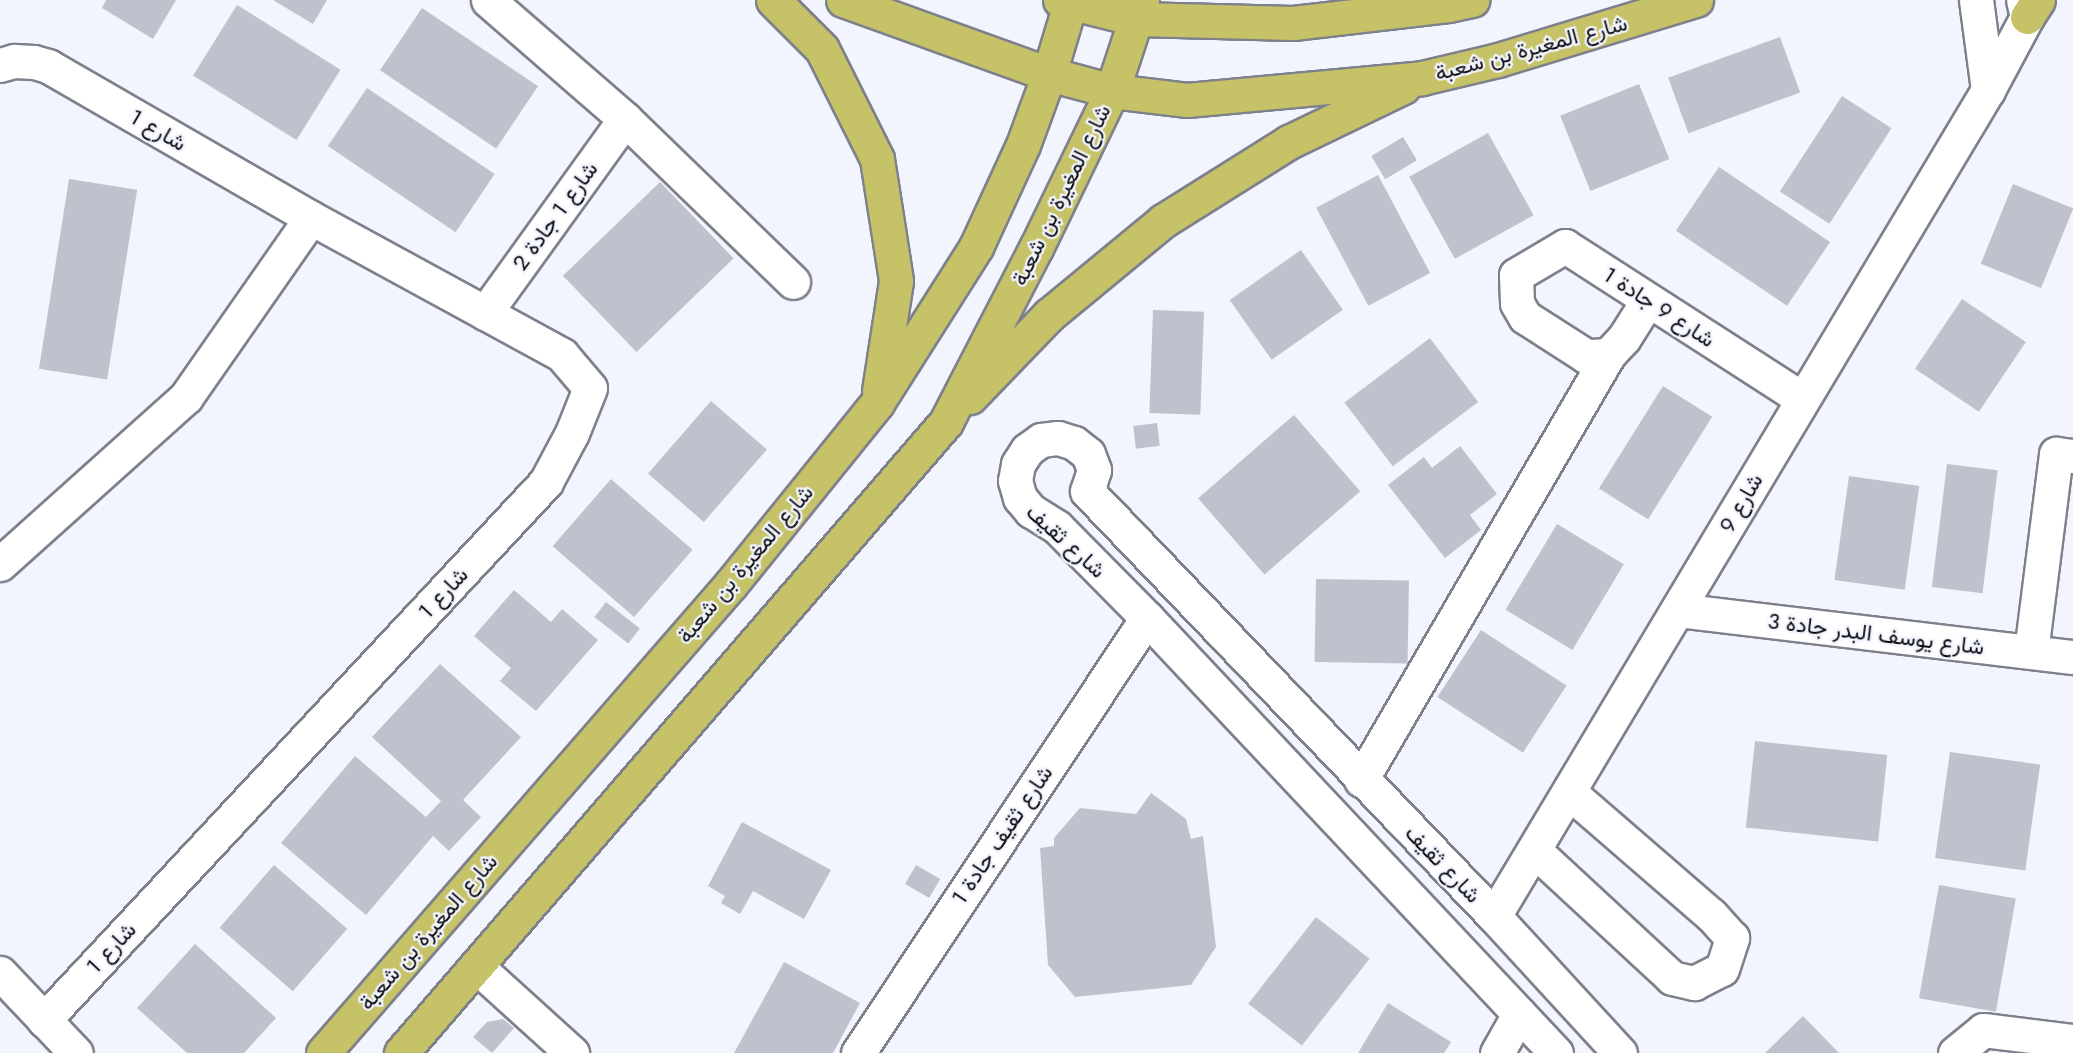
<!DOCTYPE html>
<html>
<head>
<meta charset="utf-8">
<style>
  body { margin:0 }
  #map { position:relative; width:2073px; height:1053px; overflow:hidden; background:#f2f4fe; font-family:Jost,Vazirmatn,sans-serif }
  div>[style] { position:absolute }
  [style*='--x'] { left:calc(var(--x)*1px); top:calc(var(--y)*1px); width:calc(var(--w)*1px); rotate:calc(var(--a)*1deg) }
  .building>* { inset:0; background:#bfc1cd; transform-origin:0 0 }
  .roads { filter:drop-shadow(2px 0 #7e808b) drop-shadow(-2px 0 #7e808b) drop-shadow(0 2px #7e808b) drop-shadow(0 -2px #7e808b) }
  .minor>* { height:33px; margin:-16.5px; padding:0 16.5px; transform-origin:16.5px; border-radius:16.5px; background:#fff }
  .major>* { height:33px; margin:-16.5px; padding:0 16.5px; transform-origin:16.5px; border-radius:16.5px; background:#c6c268 }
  span { translate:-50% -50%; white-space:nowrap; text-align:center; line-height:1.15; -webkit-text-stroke:4.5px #f2f4fe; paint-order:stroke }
  .street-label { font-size:22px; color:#0b0b0f }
</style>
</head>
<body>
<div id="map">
  <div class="building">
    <div style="clip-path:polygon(106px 0,176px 0,153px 39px,102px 8px)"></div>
    <div style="clip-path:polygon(273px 0,327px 0,313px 24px)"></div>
    <div style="left:237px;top:5px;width:122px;height:83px;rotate:32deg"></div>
    <div style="left:422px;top:8px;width:140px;height:75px;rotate:34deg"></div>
    <div style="left:1780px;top:37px;width:59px;height:119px;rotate:70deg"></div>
    <div style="left:1639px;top:84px;width:81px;height:85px;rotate:68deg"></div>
    <div style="left:367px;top:88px;width:154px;height:70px;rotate:34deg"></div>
    <div style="left:1842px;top:96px;width:59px;height:114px;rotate:33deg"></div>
    <div style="left:1488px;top:133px;width:94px;height:90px;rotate:61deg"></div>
    <div style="left:1403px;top:137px;width:27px;height:37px;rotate:59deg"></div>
    <div style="left:1719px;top:167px;width:134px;height:77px;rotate:34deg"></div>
    <div style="left:1378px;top:175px;width:111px;height:70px;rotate:62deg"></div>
    <div style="left:69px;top:179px;width:69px;height:192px;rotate:9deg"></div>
    <div style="left:660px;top:182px;width:106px;height:135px;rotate:46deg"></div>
    <div style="left:2013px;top:184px;width:65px;height:86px;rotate:22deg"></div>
    <div style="left:1301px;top:250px;width:73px;height:87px;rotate:55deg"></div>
    <div style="left:1962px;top:299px;width:77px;height:84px;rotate:34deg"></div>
    <div style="left:1153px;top:310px;width:51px;height:103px;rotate:2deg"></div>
    <div style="left:1430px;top:338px;width:80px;height:107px;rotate:53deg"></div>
    <div style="left:1663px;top:386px;width:58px;height:121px;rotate:32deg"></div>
    <div style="left:711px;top:401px;width:74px;height:96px;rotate:41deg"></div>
    <div style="left:1294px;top:415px;width:101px;height:127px;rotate:49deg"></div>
    <div style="left:1157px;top:423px;width:23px;height:24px;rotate:83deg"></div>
    <div style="clip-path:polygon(1460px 446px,1497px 494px,1470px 515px,1481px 530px,1445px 558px,1388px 485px,1424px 457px,1432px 468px)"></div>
    <div style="left:1947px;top:464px;width:51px;height:124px;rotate:7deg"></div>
    <div style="left:1849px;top:476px;width:71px;height:105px;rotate:8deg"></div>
    <div style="left:611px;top:479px;width:108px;height:89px;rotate:41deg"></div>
    <div style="left:1557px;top:524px;width:78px;height:100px;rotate:31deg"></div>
    <div style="left:1316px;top:579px;width:93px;height:83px;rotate:1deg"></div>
    <div style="clip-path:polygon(514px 590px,551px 622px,562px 609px,598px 640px,536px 711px,500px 681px,511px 668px,474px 636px)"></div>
    <div style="left:606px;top:602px;width:43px;height:19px;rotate:38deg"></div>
    <div style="left:1481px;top:630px;width:102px;height:80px;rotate:33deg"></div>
    <div style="clip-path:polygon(440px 664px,521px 737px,463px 800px,481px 817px,449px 851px,433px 836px,366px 915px,281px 843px,355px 756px,426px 817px,441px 801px,372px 737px)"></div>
    <div style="left:1755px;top:741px;width:133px;height:87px;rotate:6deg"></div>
    <div style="left:1950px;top:752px;width:91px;height:107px;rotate:8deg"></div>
    <div style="clip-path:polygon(1151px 793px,1186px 819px,1191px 839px,1203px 836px,1216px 947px,1191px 985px,1075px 997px,1048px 965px,1040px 848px,1054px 846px,1054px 838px,1080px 808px,1136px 814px)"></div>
    <div style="clip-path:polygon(742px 822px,831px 870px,804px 919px,753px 891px,740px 914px,721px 903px,725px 896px,708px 886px)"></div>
    <div style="left:274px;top:865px;width:97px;height:83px;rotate:41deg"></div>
    <div style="left:916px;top:865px;width:28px;height:22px;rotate:30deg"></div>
    <div style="left:1939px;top:885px;width:78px;height:115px;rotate:10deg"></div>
    <div style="left:1316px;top:917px;width:68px;height:110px;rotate:38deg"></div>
    <div style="clip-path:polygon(195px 944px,276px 1018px,244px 1053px,187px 1053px,137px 1008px)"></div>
    <div style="clip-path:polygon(784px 962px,860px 1003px,833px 1053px,734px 1053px)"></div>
    <div style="clip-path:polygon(1388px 1003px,1451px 1042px,1444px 1053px,1358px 1053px)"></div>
    <div style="clip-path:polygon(1803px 1016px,1839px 1053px,1765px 1053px)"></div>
    <div style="clip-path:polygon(503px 1019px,514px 1028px,492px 1053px,473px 1037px,487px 1022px)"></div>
  </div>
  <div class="roads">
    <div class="minor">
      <div style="--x:488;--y:0;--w:181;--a:41"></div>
      <div style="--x:625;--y:119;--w:234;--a:44.1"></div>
      <div style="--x:1976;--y:0;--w:91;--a:82.4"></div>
      <div style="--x:0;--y:65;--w:15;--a:-16"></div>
      <div style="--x:14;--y:61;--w:20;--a:3"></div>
      <div style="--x:34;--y:62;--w:15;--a:16"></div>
      <div style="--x:48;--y:66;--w:304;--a:30"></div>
      <div style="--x:311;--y:218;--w:286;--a:28.6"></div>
      <div style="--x:562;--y:355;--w:43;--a:49.7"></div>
      <div style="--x:590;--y:388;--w:48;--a:111.8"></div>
      <div style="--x:572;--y:433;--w:55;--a:118"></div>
      <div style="--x:546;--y:482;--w:736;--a:133.02"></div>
      <div style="--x:1648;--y:300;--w:45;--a:122.3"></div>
      <div style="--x:1624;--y:338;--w:23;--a:133"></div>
      <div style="--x:1608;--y:355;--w:22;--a:177"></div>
      <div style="--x:1586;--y:356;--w:72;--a:-147.4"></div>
      <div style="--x:1525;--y:317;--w:16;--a:-120"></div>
      <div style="--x:1517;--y:303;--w:28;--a:-92"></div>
      <div style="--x:1516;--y:275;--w:57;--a:-30.6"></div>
      <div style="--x:1565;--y:246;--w:281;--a:32.8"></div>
      <div style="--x:485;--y:313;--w:239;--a:-54.2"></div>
      <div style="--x:0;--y:564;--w:250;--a:-41.9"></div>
      <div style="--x:186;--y:397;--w:218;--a:-55.1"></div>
      <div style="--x:1678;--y:610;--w:398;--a:6.8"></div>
      <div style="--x:2031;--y:652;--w:200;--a:-82.8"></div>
      <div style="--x:2056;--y:454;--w:17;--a:7"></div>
      <div style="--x:1361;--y:780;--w:492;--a:-59.8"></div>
      <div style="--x:1534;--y:850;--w:188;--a:42.8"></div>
      <div style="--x:1672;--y:978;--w:23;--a:13"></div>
      <div style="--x:1694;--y:983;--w:31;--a:-27"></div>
      <div style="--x:1722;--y:969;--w:33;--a:-72"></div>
      <div style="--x:1732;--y:938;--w:31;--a:-132"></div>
      <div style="--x:1711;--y:915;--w:188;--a:-139.1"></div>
      <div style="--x:1494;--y:916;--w:962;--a:-59.12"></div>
      <div style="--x:1988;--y:90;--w:83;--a:-61.9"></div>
      <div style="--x:2027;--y:17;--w:17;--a:-103"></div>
      <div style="--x:476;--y:966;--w:130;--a:42.2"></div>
      <div style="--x:0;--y:973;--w:110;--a:46.5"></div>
      <div style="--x:858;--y:1053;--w:522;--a:-56.4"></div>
      <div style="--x:1497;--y:1053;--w:45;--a:-60.6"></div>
      <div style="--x:1556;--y:1053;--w:597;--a:-133.24"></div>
      <div style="--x:1147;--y:618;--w:128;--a:-134.7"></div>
      <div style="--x:1057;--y:527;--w:31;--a:-148"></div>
      <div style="--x:1031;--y:511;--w:17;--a:-130"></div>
      <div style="--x:1020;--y:498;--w:18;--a:-106"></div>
      <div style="--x:1015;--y:481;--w:17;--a:-80"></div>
      <div style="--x:1018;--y:464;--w:17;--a:-57"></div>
      <div style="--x:1027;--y:450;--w:17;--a:-36"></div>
      <div style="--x:1041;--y:440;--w:17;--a:-7"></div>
      <div style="--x:1058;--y:438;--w:17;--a:17"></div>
      <div style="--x:1074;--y:443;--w:18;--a:38"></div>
      <div style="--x:1088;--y:454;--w:17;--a:69"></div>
      <div style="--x:1094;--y:470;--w:22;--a:108"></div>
      <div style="--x:1087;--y:491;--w:588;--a:46.24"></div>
      <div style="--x:1494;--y:916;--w:186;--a:47.4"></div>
      <div style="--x:1955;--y:1053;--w:36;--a:-39"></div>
      <div style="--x:1983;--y:1030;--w:91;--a:7"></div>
    </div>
    <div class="major">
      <div style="--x:773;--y:0;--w:69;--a:45"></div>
      <div style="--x:822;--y:49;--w:123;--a:63.4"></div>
      <div style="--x:877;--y:159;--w:123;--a:81.1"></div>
      <div style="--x:896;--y:281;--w:111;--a:98.8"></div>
      <div style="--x:843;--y:0;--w:219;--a:19.8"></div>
      <div style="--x:1049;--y:74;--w:65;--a:15.1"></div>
      <div style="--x:1112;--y:91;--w:76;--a:6.8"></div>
      <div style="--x:1187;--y:100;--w:236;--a:-5.3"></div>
      <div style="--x:1422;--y:78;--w:78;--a:-13.3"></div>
      <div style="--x:1498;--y:60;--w:207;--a:-16.9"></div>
      <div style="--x:1060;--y:0;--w:79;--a:13.9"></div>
      <div style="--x:1137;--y:19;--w:156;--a:1.5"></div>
      <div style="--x:1293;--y:23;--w:156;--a:-6.6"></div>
      <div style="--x:1448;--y:5;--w:25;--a:-12"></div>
      <div style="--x:2027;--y:17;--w:20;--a:-57"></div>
      <div style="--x:970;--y:397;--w:114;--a:-46.1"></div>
      <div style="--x:1049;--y:315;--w:148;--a:-39.5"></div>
      <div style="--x:1163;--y:221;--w:149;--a:-32.1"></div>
      <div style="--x:1289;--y:142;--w:127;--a:-25.8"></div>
      <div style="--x:323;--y:1053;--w:622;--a:-48.98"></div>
      <div style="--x:731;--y:584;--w:233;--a:-51.1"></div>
      <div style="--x:877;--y:403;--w:185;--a:-57.6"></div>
      <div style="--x:976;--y:247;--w:112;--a:-65.3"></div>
      <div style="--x:1023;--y:145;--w:76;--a:-69.9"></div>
      <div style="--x:1049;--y:74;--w:77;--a:-73.4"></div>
      <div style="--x:401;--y:1053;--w:834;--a:-49.18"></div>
      <div style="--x:946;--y:422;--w:196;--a:-62.7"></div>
      <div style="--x:1036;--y:248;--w:174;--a:-64.2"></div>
      <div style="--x:1112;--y:91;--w:96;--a:-71.8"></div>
    </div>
  </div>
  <div class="street-label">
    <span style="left:1531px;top:48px;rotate:-15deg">شارع المغيرة بن شعبة</span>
    <span style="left:158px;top:130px;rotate:30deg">شارع 1</span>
    <span style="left:1061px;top:195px;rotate:-64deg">شارع المغيرة بن شعبة</span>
    <span style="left:555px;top:216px;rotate:-54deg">شارع 1 جادة 2</span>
    <span style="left:1659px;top:307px;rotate:33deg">شارع 9 جادة 1</span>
    <span style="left:1741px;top:503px;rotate:-60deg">شارع 9</span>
    <span style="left:1066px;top:541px;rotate:42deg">شارع ثقيف</span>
    <span style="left:745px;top:564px;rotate:-50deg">شارع المغيرة بن شعبة</span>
    <span style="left:443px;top:593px;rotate:-47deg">شارع 1</span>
    <span style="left:1876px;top:634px;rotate:7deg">شارع يوسف البدر جادة 3</span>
    <span style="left:1002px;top:835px;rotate:-56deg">شارع ثقيف جادة 1</span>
    <span style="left:1443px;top:864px;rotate:46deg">شارع ثقيف</span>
    <span style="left:428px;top:932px;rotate:-49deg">شارع المغيرة بن شعبة</span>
    <span style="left:111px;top:948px;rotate:-47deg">شارع 1</span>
  </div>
</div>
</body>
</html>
